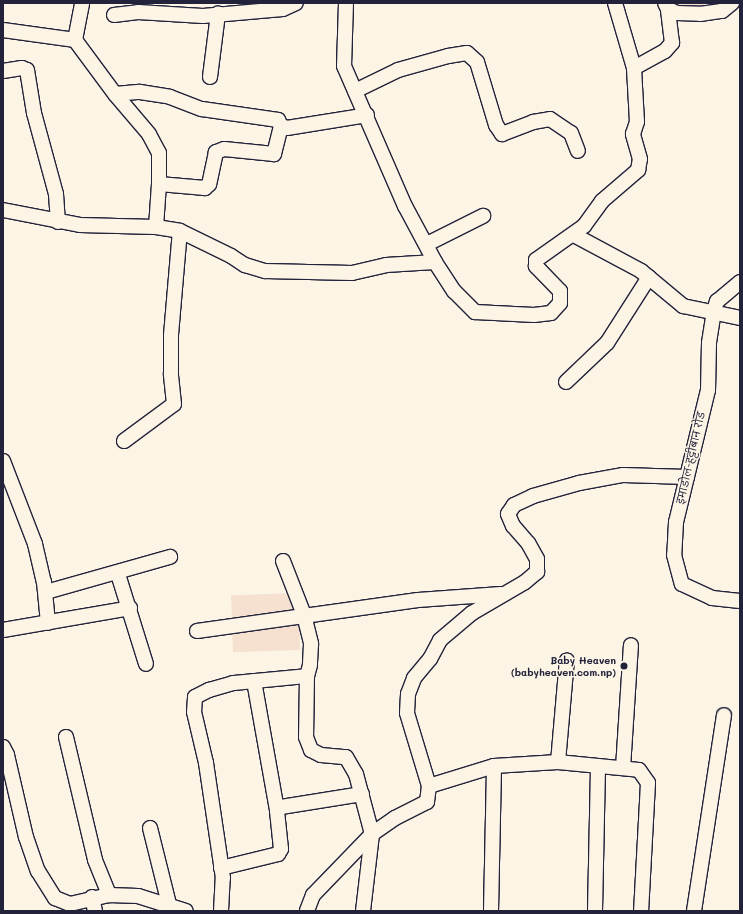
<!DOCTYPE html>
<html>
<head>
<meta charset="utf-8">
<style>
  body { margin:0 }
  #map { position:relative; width:743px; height:914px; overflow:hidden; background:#fcf5e5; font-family:Mali,"Playpen Sans Deva",sans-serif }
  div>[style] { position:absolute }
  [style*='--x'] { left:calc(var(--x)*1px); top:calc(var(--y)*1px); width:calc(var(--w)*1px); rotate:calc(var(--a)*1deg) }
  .built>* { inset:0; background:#f6e0d0; transform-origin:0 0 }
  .roads { filter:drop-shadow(1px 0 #22223b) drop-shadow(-1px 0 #22223b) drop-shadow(0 1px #22223b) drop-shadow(0 -1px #22223b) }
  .street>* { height:14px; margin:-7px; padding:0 7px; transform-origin:7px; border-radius:7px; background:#fcf5e5 }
  .dots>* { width:11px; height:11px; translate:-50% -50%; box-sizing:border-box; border:2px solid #fcf5e5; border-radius:50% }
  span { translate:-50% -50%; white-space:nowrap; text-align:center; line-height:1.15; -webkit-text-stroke:3px #fcf5e5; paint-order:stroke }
  .street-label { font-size:10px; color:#22223b }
  .poi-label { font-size:10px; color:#22223b; font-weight:700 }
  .right { translate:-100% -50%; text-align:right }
  .frame { position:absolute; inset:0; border:4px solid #22223b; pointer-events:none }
</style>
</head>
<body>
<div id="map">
  <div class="built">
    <div style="clip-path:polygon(654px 3px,707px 3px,689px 18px)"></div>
    <div style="left:298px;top:593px;width:57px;height:67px;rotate:88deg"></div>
  </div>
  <div class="roads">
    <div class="street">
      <div style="--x:346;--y:3;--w:63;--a:91.8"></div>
      <div style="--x:344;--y:66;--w:153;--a:66.5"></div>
      <div style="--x:405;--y:206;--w:64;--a:61.8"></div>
      <div style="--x:435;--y:262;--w:35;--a:57"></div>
      <div style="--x:454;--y:291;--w:30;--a:45"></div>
      <div style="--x:475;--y:312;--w:59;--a:2.9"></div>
      <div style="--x:534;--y:315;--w:17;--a:-7"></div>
      <div style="--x:551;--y:313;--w:13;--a:-48"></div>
      <div style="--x:560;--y:303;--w:12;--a:-90"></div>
      <div style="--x:560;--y:291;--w:35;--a:-134"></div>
      <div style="--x:536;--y:266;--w:6;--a:-90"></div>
      <div style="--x:536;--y:260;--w:59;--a:-35.3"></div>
      <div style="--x:584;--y:226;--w:31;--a:-54"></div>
      <div style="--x:602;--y:201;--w:48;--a:-40.7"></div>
      <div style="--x:638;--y:170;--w:11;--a:-80"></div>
      <div style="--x:640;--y:159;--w:26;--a:-106"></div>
      <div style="--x:633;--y:134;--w:13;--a:-72"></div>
      <div style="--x:637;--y:122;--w:54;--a:-93.2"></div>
      <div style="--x:634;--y:68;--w:68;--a:-106.3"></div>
      <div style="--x:665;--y:3;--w:7;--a:63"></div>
      <div style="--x:668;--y:9;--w:10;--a:24"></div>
      <div style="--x:677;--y:13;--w:23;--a:2"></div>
      <div style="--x:700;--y:14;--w:22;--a:-8"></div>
      <div style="--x:722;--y:11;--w:13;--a:-39"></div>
      <div style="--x:114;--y:15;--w:24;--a:-7"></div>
      <div style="--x:138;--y:12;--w:65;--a:3.5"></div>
      <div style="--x:203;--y:16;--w:80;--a:-5"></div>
      <div style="--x:283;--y:9;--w:14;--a:-25"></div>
      <div style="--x:3;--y:30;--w:73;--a:7.9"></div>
      <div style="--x:75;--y:40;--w:67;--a:53.5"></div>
      <div style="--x:75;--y:40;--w:38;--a:-79"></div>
      <div style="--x:634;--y:68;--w:35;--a:-29"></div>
      <div style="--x:665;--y:51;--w:11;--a:-49"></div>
      <div style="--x:672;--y:43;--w:34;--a:-97"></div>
      <div style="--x:3;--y:71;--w:19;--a:-9"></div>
      <div style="--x:22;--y:68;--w:5;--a:22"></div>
      <div style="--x:27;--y:70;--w:44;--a:80.8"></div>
      <div style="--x:34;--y:113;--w:84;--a:74.8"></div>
      <div style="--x:56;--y:194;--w:28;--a:86"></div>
      <div style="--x:210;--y:77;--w:64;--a:-82.8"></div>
      <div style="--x:355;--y:91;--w:48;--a:-26"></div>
      <div style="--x:398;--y:70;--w:52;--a:-15.6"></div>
      <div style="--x:448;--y:56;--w:19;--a:-9"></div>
      <div style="--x:467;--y:53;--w:13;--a:42"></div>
      <div style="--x:477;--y:62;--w:66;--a:73.2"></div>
      <div style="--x:496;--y:125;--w:11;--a:56"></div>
      <div style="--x:502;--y:134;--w:33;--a:-21"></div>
      <div style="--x:533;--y:122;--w:17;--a:-10"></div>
      <div style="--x:550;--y:119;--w:25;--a:34"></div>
      <div style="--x:571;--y:133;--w:19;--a:69"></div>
      <div style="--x:281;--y:126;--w:29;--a:104"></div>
      <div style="--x:274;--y:154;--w:50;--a:-174.3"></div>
      <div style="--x:224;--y:149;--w:9;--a:159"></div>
      <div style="--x:216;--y:152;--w:33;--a:102"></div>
      <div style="--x:209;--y:184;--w:6;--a:135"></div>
      <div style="--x:205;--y:188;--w:46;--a:-175"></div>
      <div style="--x:159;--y:184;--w:31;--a:-90"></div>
      <div style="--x:159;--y:153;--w:21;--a:-118"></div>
      <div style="--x:149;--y:134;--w:52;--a:-130.4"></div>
      <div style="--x:115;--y:94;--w:25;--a:-5"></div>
      <div style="--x:140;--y:92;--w:30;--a:9"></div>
      <div style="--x:170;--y:97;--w:34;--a:21"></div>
      <div style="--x:202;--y:109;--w:77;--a:8.2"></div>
      <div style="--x:278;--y:120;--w:7;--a:63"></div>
      <div style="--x:281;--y:126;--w:6;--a:18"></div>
      <div style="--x:287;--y:128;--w:81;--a:-9.2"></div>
      <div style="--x:3;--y:210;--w:78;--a:11"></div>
      <div style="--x:80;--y:225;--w:76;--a:1.5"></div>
      <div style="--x:156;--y:227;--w:24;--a:9"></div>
      <div style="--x:180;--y:231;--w:57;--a:26.1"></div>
      <div style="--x:231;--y:256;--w:17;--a:33"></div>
      <div style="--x:245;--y:265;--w:21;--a:17"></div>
      <div style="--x:265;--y:271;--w:87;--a:1.3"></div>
      <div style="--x:352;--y:273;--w:35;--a:-13"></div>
      <div style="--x:386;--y:265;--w:49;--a:-3.5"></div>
      <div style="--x:156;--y:227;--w:43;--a:-86"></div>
      <div style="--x:574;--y:235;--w:76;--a:28.2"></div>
      <div style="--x:641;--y:271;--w:55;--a:39.8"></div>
      <div style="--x:683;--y:306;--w:58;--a:11.9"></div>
      <div style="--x:427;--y:244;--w:63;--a:-26.6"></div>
      <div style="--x:740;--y:282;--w:30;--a:140"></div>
      <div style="--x:717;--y:301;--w:10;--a:107"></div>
      <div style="--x:714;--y:311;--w:32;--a:99"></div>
      <div style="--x:709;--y:343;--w:47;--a:91.2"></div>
      <div style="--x:708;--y:390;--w:136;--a:103.6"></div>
      <div style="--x:676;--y:522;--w:33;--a:93"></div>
      <div style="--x:674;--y:555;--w:30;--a:75"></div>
      <div style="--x:682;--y:584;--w:33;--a:25"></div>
      <div style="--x:712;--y:598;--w:28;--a:6"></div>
      <div style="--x:566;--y:382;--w:57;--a:-43.6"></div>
      <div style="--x:607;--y:343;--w:78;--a:-57.5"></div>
      <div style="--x:124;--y:441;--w:62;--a:-36.5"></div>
      <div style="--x:174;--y:404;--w:31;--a:-96"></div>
      <div style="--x:171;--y:373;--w:38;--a:-90"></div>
      <div style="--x:171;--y:335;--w:104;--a:-85.1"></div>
      <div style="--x:3;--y:461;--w:89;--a:68.9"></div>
      <div style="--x:35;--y:544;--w:39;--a:77"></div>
      <div style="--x:44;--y:582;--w:41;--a:84.4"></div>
      <div style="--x:283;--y:561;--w:58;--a:68.7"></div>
      <div style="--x:304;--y:615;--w:30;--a:76"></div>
      <div style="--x:311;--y:644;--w:21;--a:93"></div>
      <div style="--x:310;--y:665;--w:11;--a:105"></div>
      <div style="--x:307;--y:676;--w:61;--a:90.9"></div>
      <div style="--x:306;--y:737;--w:14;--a:69"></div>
      <div style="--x:311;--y:750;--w:11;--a:27"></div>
      <div style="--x:321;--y:755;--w:25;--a:5"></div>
      <div style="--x:346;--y:757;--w:20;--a:60"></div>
      <div style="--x:356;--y:774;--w:62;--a:75.1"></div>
      <div style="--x:372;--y:834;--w:85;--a:134"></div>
      <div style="--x:313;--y:895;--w:17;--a:111"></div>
      <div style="--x:118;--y:574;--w:94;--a:72.7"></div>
      <div style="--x:46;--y:592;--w:129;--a:-15.8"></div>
      <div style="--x:3;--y:630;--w:129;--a:-9.8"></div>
      <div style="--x:197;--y:631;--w:223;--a:-8"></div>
      <div style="--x:418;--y:600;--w:83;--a:-4.1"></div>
      <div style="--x:254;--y:681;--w:131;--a:79.9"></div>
      <div style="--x:66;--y:737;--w:126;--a:76.7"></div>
      <div style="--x:95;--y:860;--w:38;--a:68"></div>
      <div style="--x:3;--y:747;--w:9;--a:63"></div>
      <div style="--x:7;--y:755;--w:84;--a:77"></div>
      <div style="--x:26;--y:837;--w:36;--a:71"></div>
      <div style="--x:38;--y:871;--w:32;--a:58"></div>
      <div style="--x:55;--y:898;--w:16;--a:22"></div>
      <div style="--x:70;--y:904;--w:40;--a:-13"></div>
      <div style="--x:109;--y:895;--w:29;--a:2"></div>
      <div style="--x:138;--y:896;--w:50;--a:17.4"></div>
      <div style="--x:558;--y:762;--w:102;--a:-85"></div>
      <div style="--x:623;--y:768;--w:123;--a:-86.3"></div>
      <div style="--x:429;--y:786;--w:68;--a:-17.1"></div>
      <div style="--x:494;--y:766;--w:64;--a:-3.6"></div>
      <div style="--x:558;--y:762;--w:81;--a:5.6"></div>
      <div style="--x:639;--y:770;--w:16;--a:55"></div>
      <div style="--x:648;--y:783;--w:128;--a:93.1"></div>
      <div style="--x:150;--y:828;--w:82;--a:76"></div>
      <div style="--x:221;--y:868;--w:59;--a:-13.8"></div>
      <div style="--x:278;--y:854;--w:6;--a:-59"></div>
      <div style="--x:281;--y:849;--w:39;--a:-96"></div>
      <div style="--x:277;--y:810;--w:5;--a:-37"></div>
      <div style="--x:281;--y:807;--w:82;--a:-9.1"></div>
      <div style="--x:92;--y:897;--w:14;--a:78"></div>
      <div style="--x:221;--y:911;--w:33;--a:-87"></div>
      <div style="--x:223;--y:878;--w:116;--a:-98.4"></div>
      <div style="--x:206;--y:763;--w:52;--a:-103.2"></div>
      <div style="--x:194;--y:712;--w:15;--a:-86"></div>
      <div style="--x:195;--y:697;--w:16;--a:-27"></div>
      <div style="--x:209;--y:690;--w:25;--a:-16"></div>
      <div style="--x:233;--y:683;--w:74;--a:-5.4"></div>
      <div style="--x:363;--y:911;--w:78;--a:-83.3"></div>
      <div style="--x:372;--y:834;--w:28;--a:-35"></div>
      <div style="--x:395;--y:818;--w:36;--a:-27"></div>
      <div style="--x:427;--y:802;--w:16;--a:-83"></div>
      <div style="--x:429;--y:786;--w:76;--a:-106.8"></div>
      <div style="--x:407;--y:713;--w:19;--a:-87"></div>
      <div style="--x:408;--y:694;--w:17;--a:-69"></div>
      <div style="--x:414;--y:678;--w:25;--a:-50"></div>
      <div style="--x:430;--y:659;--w:21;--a:-62"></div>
      <div style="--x:440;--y:640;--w:42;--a:-40.2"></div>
      <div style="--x:472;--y:613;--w:61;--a:-30.3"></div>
      <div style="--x:525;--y:582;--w:16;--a:-40"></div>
      <div style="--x:537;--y:572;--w:13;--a:-90"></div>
      <div style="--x:537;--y:559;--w:18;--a:-119"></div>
      <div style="--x:528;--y:543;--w:23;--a:-131"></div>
      <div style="--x:513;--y:526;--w:13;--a:-113"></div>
      <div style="--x:508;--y:514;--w:11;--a:-56"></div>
      <div style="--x:514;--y:505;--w:21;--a:-25"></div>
      <div style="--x:533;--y:496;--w:48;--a:-15.8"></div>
      <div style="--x:579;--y:483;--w:45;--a:-10.3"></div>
      <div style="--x:623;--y:475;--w:64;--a:1.8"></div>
      <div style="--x:491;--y:911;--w:145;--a:-88.8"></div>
      <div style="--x:595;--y:911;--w:145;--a:-88.8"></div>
      <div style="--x:694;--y:911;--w:198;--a:-81.3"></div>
    </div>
  </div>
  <div class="dots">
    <div style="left:624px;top:666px;background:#22223b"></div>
  </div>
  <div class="street-label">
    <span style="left:691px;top:458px;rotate:-77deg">इमाडोल-हट्टीबान रोड</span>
  </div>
  <div class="poi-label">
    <span class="right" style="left:616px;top:666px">Baby Heaven<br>(babyheaven.com.np)</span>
  </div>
  <div class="frame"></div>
</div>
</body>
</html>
